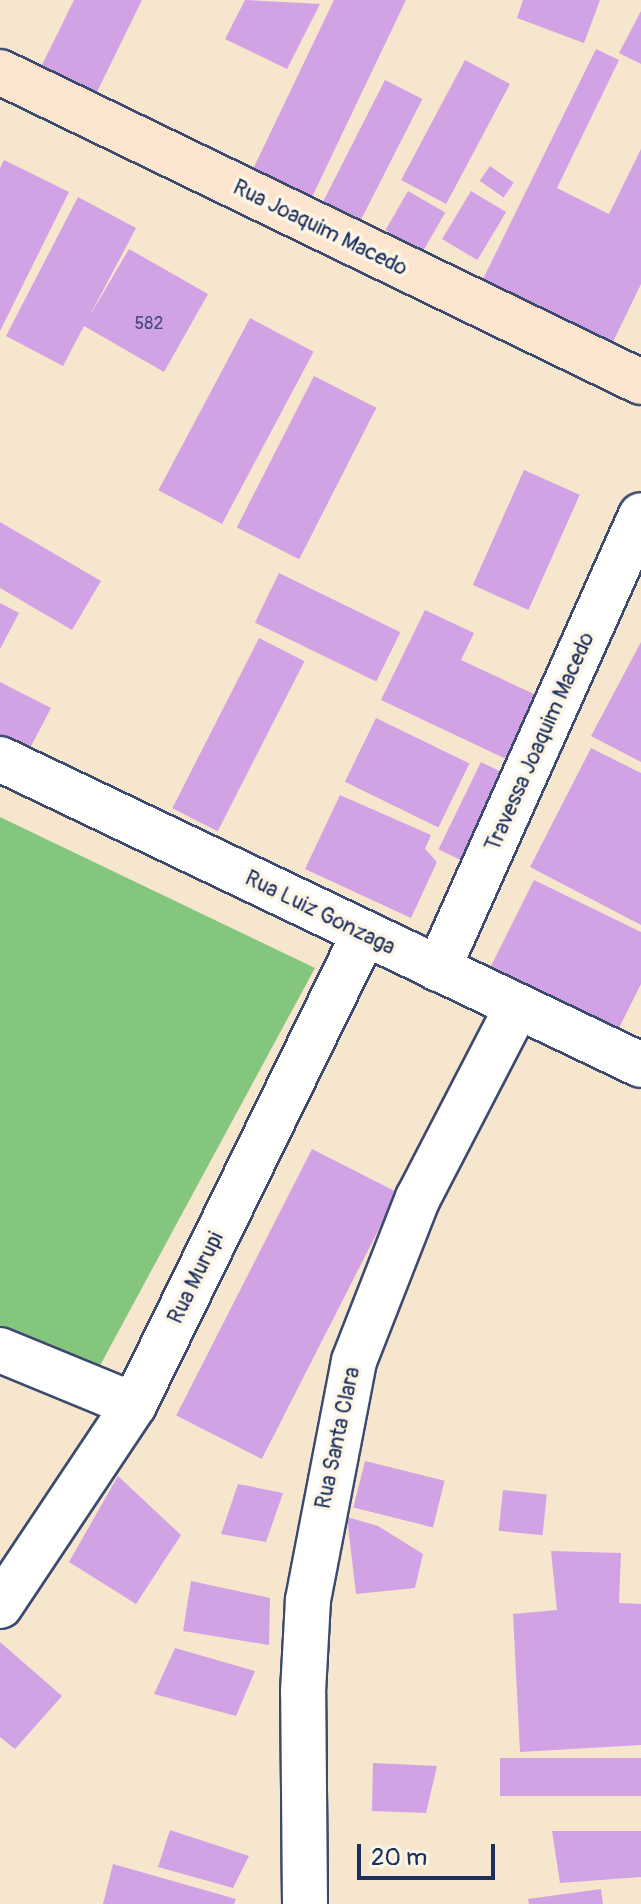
<!DOCTYPE html>
<html>
<head>
<meta charset="utf-8">
<style>
  body { margin:0 }
  #map { position:relative; width:641px; height:1904px; overflow:hidden; background:#f7e6ce; font-family:Pangolin,sans-serif }
  div>[style] { position:absolute }
  [style*='--x'] { left:calc(var(--x)*1px); top:calc(var(--y)*1px); width:calc(var(--w)*1px); rotate:calc(var(--a)*1deg) }
  .green>* { inset:0; background:#85c67e }
  .building>* { inset:0; background:#d1a3e5; transform-origin:0 0 }
  .roads { filter:drop-shadow(2px 0 #3c4a6f) drop-shadow(-2px 0 #3c4a6f) drop-shadow(0 2px #3c4a6f) drop-shadow(0 -2px #3c4a6f) }
  .street>* { height:44px; margin:-22px; padding:0 22px; transform-origin:22px; border-radius:22px; background:#fff }
  .secondary>* { height:44px; margin:-22px; padding:0 22px; transform-origin:22px; border-radius:22px; background:#fce5cf }
  span { translate:-50% -50%; white-space:nowrap; text-align:center; line-height:1.15; -webkit-text-stroke:7px #fcf5e5; paint-order:stroke }
  .number-label { font-size:18px; color:#484c80 }
  .number-label span { -webkit-text-stroke-width:0 }
  .street-label { font-size:22px; color:#1b2f5e }
  .scale { position:absolute; left:357px; top:1844px; width:138px; height:36px; box-sizing:border-box; border:4px solid #1b2f5e; border-top:0; padding-left:10px; font-size:24px; line-height:28px; white-space:nowrap; color:#1b2f5e; -webkit-text-stroke:6px #fcf5e5; paint-order:stroke }
</style>
</head>
<body>
<div id="map">
  <div class="green">
    <div style="clip-path:polygon(0 817px,315px 968px,90px 1384px,0 1345px)"></div>
  </div>
  <div class="building">
    <div style="clip-path:polygon(74px 0,142px 0,95px 96px,40px 69px)"></div>
    <div style="clip-path:polygon(245px 0,320px 4px,287px 69px,225px 39px)"></div>
    <div style="clip-path:polygon(334px 0,406px 0,312px 197px,253px 169px)"></div>
    <div style="clip-path:polygon(523px 0,600px 0,584px 43px,517px 18px)"></div>
    <div style="clip-path:polygon(641px 11px,641px 64px,619px 53px)"></div>
    <div style="clip-path:polygon(596px 49px,619px 60px,557px 188px,609px 214px,641px 149px,641px 284px,612px 344px,482px 281px)"></div>
    <div style="left:465px;top:60px;width:51px;height:136px;rotate:28deg"></div>
    <div style="left:385px;top:80px;width:42px;height:141px;rotate:27deg"></div>
    <div style="clip-path:polygon(4px 160px,69px 192px,0 331px,0 168px)"></div>
    <div style="left:490px;top:166px;width:29px;height:18px;rotate:35deg"></div>
    <div style="left:408px;top:191px;width:43px;height:45px;rotate:30deg"></div>
    <div style="left:471px;top:191px;width:41px;height:56px;rotate:31deg"></div>
    <div style="clip-path:polygon(78px 197px,136px 228px,89px 317px,129px 249px,208px 294px,164px 372px,84px 326px,63px 366px,6px 336px)"></div>
    <div style="left:250px;top:318px;width:72px;height:195px;rotate:28deg"></div>
    <div style="left:314px;top:376px;width:70px;height:170px;rotate:27deg"></div>
    <div style="left:524px;top:470px;width:61px;height:126px;rotate:24deg"></div>
    <div style="clip-path:polygon(0 522px,101px 581px,72px 630px,0 588px)"></div>
    <div style="left:279px;top:573px;width:135px;height:55px;rotate:26deg"></div>
    <div style="clip-path:polygon(0 603px,19px 613px,0 649px)"></div>
    <div style="clip-path:polygon(425px 610px,474px 633px,461px 660px,536px 695px,506px 759px,381px 700px)"></div>
    <div style="left:259px;top:638px;width:51px;height:191px;rotate:27deg"></div>
    <div style="clip-path:polygon(641px 642px,641px 762px,591px 736px)"></div>
    <div style="clip-path:polygon(0 682px,51px 708px,28px 752px,0 738px)"></div>
    <div style="left:376px;top:718px;width:104px;height:71px;rotate:26deg"></div>
    <div style="clip-path:polygon(591px 748px,641px 773px,641px 925px,530px 867px)"></div>
    <div style="left:481px;top:762px;width:25px;height:97px;rotate:26deg"></div>
    <div style="clip-path:polygon(340px 795px,431px 835px,425px 849px,437px 862px,411px 918px,305px 869px)"></div>
    <div style="clip-path:polygon(534px 880px,641px 932px,641px 984px,618px 1030px,490px 968px)"></div>
    <div style="left:312px;top:1149px;width:96px;height:299px;rotate:27deg"></div>
    <div style="left:365px;top:1461px;width:82px;height:48px;rotate:14deg"></div>
    <div style="clip-path:polygon(118px 1476px,181px 1535px,136px 1604px,69px 1562px)"></div>
    <div style="clip-path:polygon(238px 1484px,283px 1493px,266px 1542px,221px 1534px)"></div>
    <div style="left:503px;top:1490px;width:44px;height:41px;rotate:6deg"></div>
    <div style="clip-path:polygon(347px 1517px,378px 1526px,423px 1554px,415px 1588px,356px 1594px)"></div>
    <div style="clip-path:polygon(551px 1551px,621px 1553px,619px 1603px,641px 1604px,641px 1745px,520px 1752px,513px 1614px,557px 1610px)"></div>
    <div style="clip-path:polygon(191px 1581px,270px 1598px,269px 1645px,183px 1631px)"></div>
    <div style="clip-path:polygon(0 1642px,62px 1696px,15px 1749px,0 1737px)"></div>
    <div style="clip-path:polygon(175px 1648px,255px 1671px,236px 1716px,154px 1694px)"></div>
    <div style="left:500px;top:1758px;width:141px;height:38px"></div>
    <div style="clip-path:polygon(373px 1763px,437px 1766px,426px 1813px,372px 1811px)"></div>
    <div style="clip-path:polygon(170px 1830px,249px 1856px,233px 1888px,158px 1867px)"></div>
    <div style="clip-path:polygon(552px 1831px,641px 1831px,641px 1877px,560px 1883px)"></div>
    <div style="clip-path:polygon(113px 1864px,236px 1899px,234px 1904px,103px 1904px)"></div>
    <div style="clip-path:polygon(601px 1889px,603px 1904px,529px 1904px,528px 1899px)"></div>
  </div>
  <div class="roads">
    <div class="street">
      <div style="--x:0;--y:759;--w:710;--a:25.52"></div>
      <div style="--x:438;--y:969;--w:497;--a:-65.9"></div>
      <div style="--x:0;--y:1350;--w:145;--a:22.3"></div>
      <div style="--x:0;--y:1606;--w:242;--a:-56.3"></div>
      <div style="--x:134;--y:1405;--w:524;--a:-63.97"></div>
      <div style="--x:305;--y:1904;--w:212;--a:-90.5"></div>
      <div style="--x:303;--y:1692;--w:92;--a:-86.9"></div>
      <div style="--x:308;--y:1600;--w:243;--a:-79.1"></div>
      <div style="--x:354;--y:1361;--w:175;--a:-68.6"></div>
      <div style="--x:418;--y:1198;--w:215;--a:-62.6"></div>
    </div>
    <div class="secondary">
      <div style="--x:0;--y:72;--w:712;--a:25.81"></div>
    </div>
  </div>
  <div class="number-label">
    <span style="left:149px;top:324px">582</span>
  </div>
  <div class="street-label">
    <span style="left:320px;top:228px;rotate:26deg">Rua Joaquim Macedo</span>
    <span style="left:540px;top:742px;rotate:-66deg">Travessa Joaquim Macedo</span>
    <span style="left:320px;top:913px;rotate:26deg">Rua Luiz Gonzaga</span>
    <span style="left:196px;top:1278px;rotate:-64deg">Rua Murupi</span>
    <span style="left:338px;top:1438px;rotate:-78deg">Rua Santa Clara</span>
  </div>
  <div class="scale">20 m</div>
</div>
</body>
</html>
